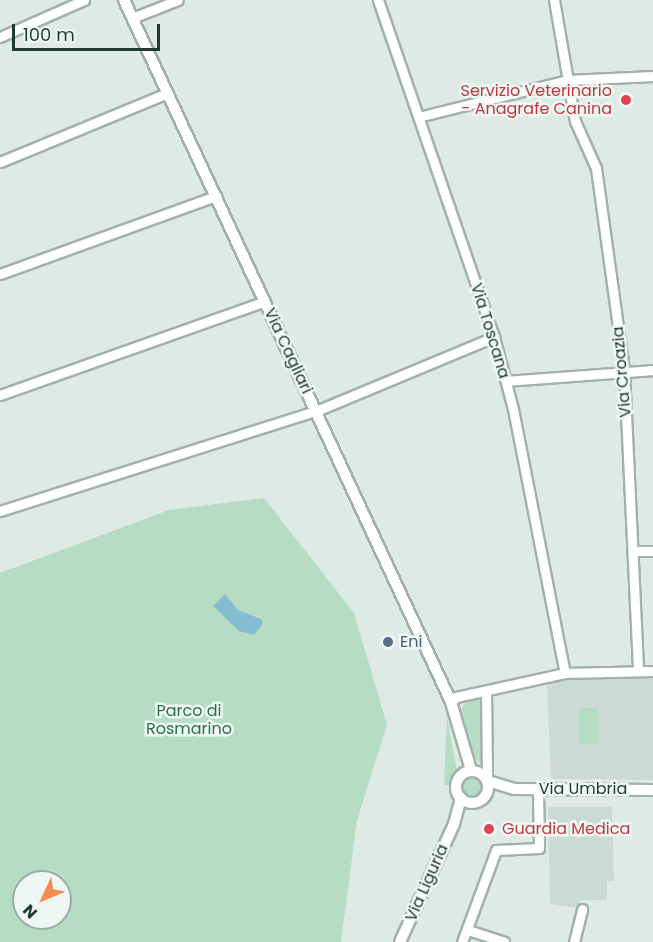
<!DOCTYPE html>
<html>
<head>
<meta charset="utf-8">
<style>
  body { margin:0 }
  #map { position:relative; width:653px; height:942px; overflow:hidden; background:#deeae6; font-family:Poppins,sans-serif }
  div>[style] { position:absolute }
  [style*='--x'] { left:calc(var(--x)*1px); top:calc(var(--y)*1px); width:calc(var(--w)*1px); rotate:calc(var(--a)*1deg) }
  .built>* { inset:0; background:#ccdad5 }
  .green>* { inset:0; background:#b6dcc4; transform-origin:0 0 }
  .round { border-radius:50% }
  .water>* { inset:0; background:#84bdd1 }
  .roads { filter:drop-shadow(2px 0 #a1b2ad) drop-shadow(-2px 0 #a1b2ad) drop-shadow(0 2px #a1b2ad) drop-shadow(0 -2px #a1b2ad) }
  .minor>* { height:9px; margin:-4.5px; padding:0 4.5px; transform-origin:4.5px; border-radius:4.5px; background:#fff }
  .tertiary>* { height:10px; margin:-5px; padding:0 5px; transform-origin:5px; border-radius:5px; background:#fff }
  .tertiary>.ring { margin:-5px; padding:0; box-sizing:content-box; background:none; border:10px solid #fff; border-radius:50% }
  .dots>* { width:16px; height:16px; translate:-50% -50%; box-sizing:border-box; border:3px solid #eef7f3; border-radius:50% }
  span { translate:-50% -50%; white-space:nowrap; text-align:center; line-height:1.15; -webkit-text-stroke:5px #eef7f3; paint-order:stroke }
  .health-label { font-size:16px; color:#be3a42 }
  .right { translate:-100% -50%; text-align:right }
  .left { translate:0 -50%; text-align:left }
  .street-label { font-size:16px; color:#1f3a35 }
  .service-label { font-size:16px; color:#4e5e75 }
  .park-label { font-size:16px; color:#29714d }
  .north { position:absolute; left:12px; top:870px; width:60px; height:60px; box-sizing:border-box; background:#eef7f3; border:2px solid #9baba7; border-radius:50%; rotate:226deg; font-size:16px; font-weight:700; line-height:24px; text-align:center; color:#1f3a35 }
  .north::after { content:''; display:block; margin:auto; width:21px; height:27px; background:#f48b52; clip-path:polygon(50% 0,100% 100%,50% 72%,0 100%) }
  .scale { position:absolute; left:12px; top:24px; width:148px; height:27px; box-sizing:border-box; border:3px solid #1f3a35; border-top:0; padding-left:8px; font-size:18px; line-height:21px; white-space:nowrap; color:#1f3a35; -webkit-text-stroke:4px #eef7f3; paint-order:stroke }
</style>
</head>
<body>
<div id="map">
  <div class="built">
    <div style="clip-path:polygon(653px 676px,653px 780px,551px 779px,547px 683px,568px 678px)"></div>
    <div style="clip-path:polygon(548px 807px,612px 807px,614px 881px,607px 881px,607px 900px,580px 900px,578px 908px,550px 904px)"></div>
  </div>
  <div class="green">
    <div style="clip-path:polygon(evenodd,264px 498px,354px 613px,387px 725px,357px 820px,341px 942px,0 942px,0 573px,169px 510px,264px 498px,24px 882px,60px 882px,60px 918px,24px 918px,24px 882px)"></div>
    <div style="clip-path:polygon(486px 696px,486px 769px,473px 756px,461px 710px,465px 703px)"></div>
    <div style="left:579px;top:708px;width:19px;height:36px"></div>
    <div style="clip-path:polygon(447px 716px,457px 772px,452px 785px,444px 785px)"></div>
    <div class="round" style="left:460px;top:775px;width:24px;height:24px"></div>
  </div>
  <div class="water">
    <div style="clip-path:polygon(225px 594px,238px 610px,261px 619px,263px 624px,254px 635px,239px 631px,213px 606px)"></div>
  </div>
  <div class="roads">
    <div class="minor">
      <div style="--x:378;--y:0;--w:356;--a:71"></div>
      <div style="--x:494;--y:337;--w:74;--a:75.2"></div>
      <div style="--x:513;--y:409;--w:269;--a:78.9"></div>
      <div style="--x:554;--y:0;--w:123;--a:80.2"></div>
      <div style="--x:575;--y:121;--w:51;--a:65.9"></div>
      <div style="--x:596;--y:168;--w:205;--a:82.1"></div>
      <div style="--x:624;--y:371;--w:300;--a:87.3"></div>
      <div style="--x:132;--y:18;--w:49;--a:-21.4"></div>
      <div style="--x:0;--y:37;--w:92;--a:-23.8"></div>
      <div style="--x:418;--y:117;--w:154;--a:-13.9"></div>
      <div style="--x:568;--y:80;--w:85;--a:-2.7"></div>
      <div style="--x:0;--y:162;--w:181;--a:-22.4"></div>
      <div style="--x:0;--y:274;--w:230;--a:-19.9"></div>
      <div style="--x:506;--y:381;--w:147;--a:-4.3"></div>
      <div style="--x:0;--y:395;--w:281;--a:-19.5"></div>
      <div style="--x:0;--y:511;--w:331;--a:-17.6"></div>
      <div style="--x:316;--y:411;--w:193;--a:-22.6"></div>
      <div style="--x:633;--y:551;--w:20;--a:0"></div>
      <div style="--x:486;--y:692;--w:88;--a:89.3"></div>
      <div style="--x:451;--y:702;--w:7;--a:-45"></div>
      <div style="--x:456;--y:697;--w:112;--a:-12.4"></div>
      <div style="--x:565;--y:673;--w:88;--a:-1.3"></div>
      <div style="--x:468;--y:930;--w:38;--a:18"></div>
      <div style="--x:462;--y:942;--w:98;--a:-69.7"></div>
      <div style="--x:496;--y:850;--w:43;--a:-2.7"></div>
      <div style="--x:539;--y:848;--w:59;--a:-91"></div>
      <div style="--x:574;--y:942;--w:34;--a:-76"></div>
    </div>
    <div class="tertiary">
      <div style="--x:124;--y:0;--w:774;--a:65.02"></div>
      <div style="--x:451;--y:702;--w:71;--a:73.6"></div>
      <div class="ring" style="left:456px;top:771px;width:22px;height:22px"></div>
      <div style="--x:488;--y:781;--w:27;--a:17"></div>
      <div style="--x:514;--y:789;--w:139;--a:0.4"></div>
      <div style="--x:400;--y:942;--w:130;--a:-65.4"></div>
      <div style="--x:454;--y:824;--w:27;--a:-75"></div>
    </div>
  </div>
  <div class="dots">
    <div style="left:626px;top:100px;background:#e0444e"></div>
    <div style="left:388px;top:642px;background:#5c6f8a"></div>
    <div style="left:489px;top:829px;background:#e0444e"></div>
  </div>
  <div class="health-label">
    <span class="right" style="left:612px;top:100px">Servizio Veterinario<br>- Anagrafe Canina</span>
    <span class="left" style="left:502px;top:829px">Guardia Medica</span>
  </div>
  <div class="street-label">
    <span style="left:490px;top:331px;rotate:73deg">Via Toscana</span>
    <span style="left:288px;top:351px;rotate:65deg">Via Cagliari</span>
    <span style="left:622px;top:372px;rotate:-95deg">Via Croazia</span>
    <span style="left:583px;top:789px">Via Umbria</span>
    <span style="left:427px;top:883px;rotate:-66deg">Via Liguria</span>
  </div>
  <div class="service-label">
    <span class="left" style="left:400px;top:642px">Eni</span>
  </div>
  <div class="park-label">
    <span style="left:189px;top:720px">Parco di<br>Rosmarino</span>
  </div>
  <div class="north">N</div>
  <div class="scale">100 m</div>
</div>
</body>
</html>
